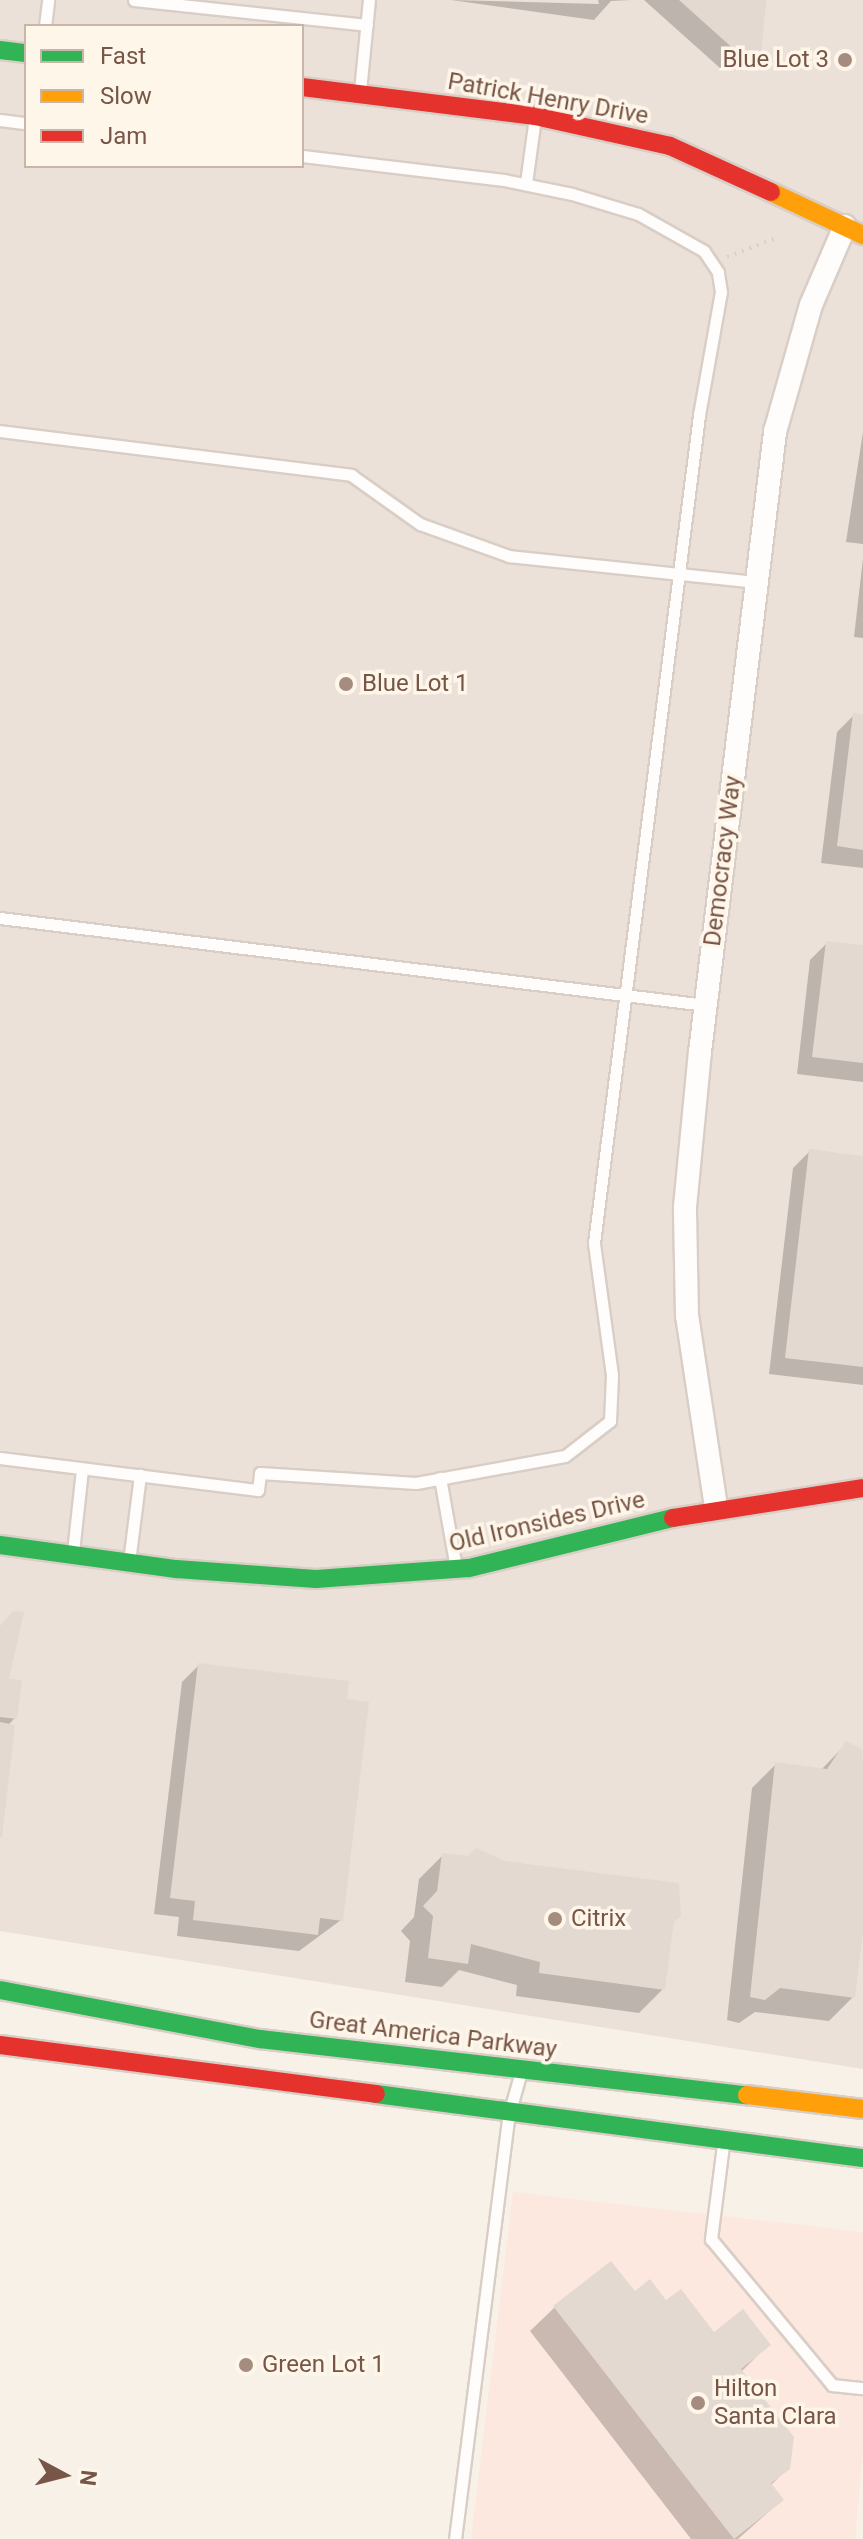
<!DOCTYPE html>
<html>
<head>
<meta charset="utf-8">
<style>
  body { margin:0 }
  #map { position:relative; width:863px; height:2539px; overflow:hidden; background:#f8f1e8; font-family:Roboto,sans-serif }
  div>[style] { position:absolute }
  [style*='--x'] { left:calc(var(--x)*1px); top:calc(var(--y)*1px); width:calc(var(--w)*1px); rotate:calc(var(--a)*1deg) }
  .commercial>* { inset:0; background:#fce8de }
  .industrial>* { inset:0; background:#ebe1d9 }
  .shadow>* { inset:0; background:#0003 }
  .building>* { inset:0; background:#e4d9d0 }
  .path>* { height:4px; margin-top:-2px; transform-origin:0; background:repeating-linear-gradient(90deg,#dad0cb 0 2px,transparent 0 8px) }
  .roads { filter:drop-shadow(2px 0 #d9cec6) drop-shadow(-2px 0 #d9cec6) drop-shadow(0 2px #d9cec6) drop-shadow(0 -2px #d9cec6) }
  .lane>* { height:11px; margin:-5.5px; padding:0 5.5px; transform-origin:5.5px; border-radius:5.5px; background:#fefdfc }
  .street>* { height:22px; margin:-11px; padding:0 11px; transform-origin:11px; border-radius:11px; background:#fefdfc }
  .fast>* { height:18px; margin:-9px; padding:0 9px; transform-origin:9px; border-radius:9px; background:#30b455 }
  .slow>* { height:18px; margin:-9px; padding:0 9px; transform-origin:9px; border-radius:9px; background:#ff9f0a }
  .jam>* { height:18px; margin:-9px; padding:0 9px; transform-origin:9px; border-radius:9px; background:#e5322d }
  .dots>* { width:22px; height:22px; translate:-50% -50%; box-sizing:border-box; border:4px solid #fff6ea; border-radius:50% }
  span { translate:-50% -50%; white-space:nowrap; text-align:center; line-height:1.15; -webkit-text-stroke:7px #fff6ea; paint-order:stroke }
  .poi-label { font-size:24px; color:#775647 }
  .right { translate:-100% -50%; text-align:right }
  .left { translate:0 -50%; text-align:left }
  .street-label { font-size:24px; color:#775647 }
  .legend { position:absolute; left:24px; top:24px; width:280px; height:144px; box-sizing:border-box; background:#fff6ea; border:2px solid #c9b6a9; margin:0; padding:10px 14px; list-style:none; font-size:24px; color:#775647 }
  .legend li { display:flex; align-items:center; gap:16px; height:40px }
  .legend b { width:40px; border:2px solid #c9b6a9 }
  .north { position:absolute; left:24px; top:2435px; width:80px; height:80px; -webkit-text-stroke:6px #fff6ea; paint-order:stroke; rotate:97deg; font-size:22px; font-weight:700; line-height:32px; text-align:center; color:#775647 }
  .north::after { content:''; display:block; margin:auto; width:28px; height:36px; background:#775647; clip-path:polygon(50% 0,100% 100%,50% 72%,0 100%) }
</style>
</head>
<body>
<div id="map">
  <div class="commercial">
    <div style="clip-path:polygon(513px 2192px,863px 2232px,863px 2452px,855px 2539px,471px 2539px)"></div>
  </div>
  <div class="industrial">
    <div style="clip-path:polygon(evenodd,0 0,863px 0,863px 2069px,0 1931px,0 0,26px 26px,302px 26px,302px 166px,26px 166px,26px 26px)"></div>
  </div>
  <div class="shadow">
    <div style="clip-path:polygon(451px 0,599px 4px,598px 0,631px 0,611px 1px,594px 20px)"></div>
    <div style="clip-path:polygon(644px 0,766px 0,759px 54px,742px 71px,720px 68px)"></div>
    <div style="clip-path:polygon(863px 432px,863px 544px,846px 542px)"></div>
    <div style="clip-path:polygon(863px 558px,863px 638px,854px 637px)"></div>
    <div style="clip-path:polygon(854px 715px,863px 716px,863px 868px,821px 863px,837px 732px)"></div>
    <div style="clip-path:polygon(827px 943px,863px 947px,863px 1082px,797px 1074px,810px 960px)"></div>
    <div style="clip-path:polygon(810px 1151px,863px 1158px,863px 1385px,769px 1374px,793px 1168px)"></div>
    <div style="clip-path:polygon(0 1627px,15px 1718px,8px 1725px,12px 1726px,0 1838px)"></div>
    <div style="clip-path:polygon(199px 1665px,341px 1920px,299px 1951px,177px 1936px,179px 1917px,154px 1914px,182px 1682px)"></div>
    <div style="clip-path:polygon(846px 1744px,863px 1767px,863px 1915px,853px 1997px,829px 2021px,755px 2012px,739px 2023px,727px 2020px,752px 1788px,776px 1764px,821px 1770px)"></div>
    <div style="clip-path:polygon(443px 1855px,504px 1863px,672px 1923px,663px 1989px,639px 2013px,516px 1996px,517px 1985px,459px 1970px,442px 1987px,405px 1982px,410px 1941px,401px 1931px,414px 1917px,419px 1879px)"></div>
    <div style="clip-path:polygon(634px 2294px,666px 2303px,714px 2335px,768px 2345px,741px 2372px,788px 2468px,771px 2485px,782px 2500px,738px 2539px,691px 2539px,530px 2331px,554px 2308px)"></div>
  </div>
  <div class="building">
    <div style="clip-path:polygon(679px 0,766px 0,761px 55px,737px 52px)"></div>
    <div style="clip-path:polygon(853px 713px,863px 714px,863px 850px,837px 846px)"></div>
    <div style="clip-path:polygon(826px 941px,863px 945px,863px 1063px,812px 1057px)"></div>
    <div style="clip-path:polygon(809px 1149px,863px 1156px,863px 1367px,785px 1358px)"></div>
    <div style="clip-path:polygon(13px 1611px,24px 1612px,9px 1679px,22px 1680px,17px 1719px,0 1717px,0 1626px)"></div>
    <div style="clip-path:polygon(198px 1663px,349px 1681px,347px 1699px,369px 1702px,343px 1921px,320px 1918px,318px 1935px,193px 1920px,195px 1901px,170px 1898px)"></div>
    <div style="clip-path:polygon(0 1722px,15px 1725px,2px 1837px,0 1837px)"></div>
    <div style="clip-path:polygon(846px 1741px,862px 1749px,863px 1765px,863px 1931px,855px 1998px,780px 1988px,765px 2000px,750px 1997px,775px 1762px,827px 1769px)"></div>
    <div style="clip-path:polygon(476px 1848px,505px 1861px,679px 1883px,681px 1917px,674px 1921px,665px 1990px,539px 1973px,540px 1962px,471px 1944px,468px 1964px,428px 1958px,433px 1916px,423px 1906px,437px 1891px,442px 1853px,468px 1856px)"></div>
    <div style="clip-path:polygon(611px 2261px,635px 2291px,650px 2279px,666px 2300px,681px 2289px,714px 2332px,743px 2309px,771px 2345px,741px 2369px,794px 2437px,790px 2469px,771px 2483px,784px 2500px,734px 2539px,553px 2306px)"></div>
  </div>
  <div class="path">
    <div style="--x:727;--y:257;--w:53;--a:-21.2"></div>
  </div>
  <div class="roads">
    <div class="lane">
      <div style="--x:134;--y:0;--w:234;--a:6.1"></div>
      <div style="--x:45;--y:26;--w:26;--a:-83"></div>
      <div style="--x:360;--y:91;--w:91;--a:-84.4"></div>
      <div style="--x:0;--y:120;--w:26;--a:7"></div>
      <div style="--x:526;--y:183;--w:67;--a:-82.2"></div>
      <div style="--x:0;--y:431;--w:354;--a:7.1"></div>
      <div style="--x:351;--y:475;--w:85;--a:35.4"></div>
      <div style="--x:420;--y:524;--w:95;--a:19.8"></div>
      <div style="--x:509;--y:556;--w:249;--a:6"></div>
      <div style="--x:0;--y:918;--w:711;--a:7.03"></div>
      <div style="--x:0;--y:1458;--w:260;--a:7.1"></div>
      <div style="--x:258;--y:1490;--w:17;--a:-83"></div>
      <div style="--x:260;--y:1473;--w:156;--a:3.7"></div>
      <div style="--x:416;--y:1483;--w:151;--a:-10.3"></div>
      <div style="--x:565;--y:1456;--w:57;--a:-37.9"></div>
      <div style="--x:610;--y:1421;--w:46;--a:-87.5"></div>
      <div style="--x:612;--y:1375;--w:133;--a:-97.8"></div>
      <div style="--x:594;--y:1243;--w:835;--a:-82.77"></div>
      <div style="--x:699;--y:415;--w:125;--a:-79.9"></div>
      <div style="--x:721;--y:292;--w:20;--a:-99"></div>
      <div style="--x:718;--y:272;--w:25;--a:-124"></div>
      <div style="--x:704;--y:251;--w:76;--a:-150.7"></div>
      <div style="--x:638;--y:214;--w:69;--a:-163.1"></div>
      <div style="--x:572;--y:194;--w:69;--a:-168.4"></div>
      <div style="--x:504;--y:180;--w:203;--a:-173.2"></div>
      <div style="--x:440;--y:1478;--w:91;--a:79.9"></div>
      <div style="--x:73;--y:1552;--w:83;--a:-83.8"></div>
      <div style="--x:129;--y:1562;--w:88;--a:-82.8"></div>
      <div style="--x:723;--y:2145;--w:95;--a:97.3"></div>
      <div style="--x:711;--y:2239;--w:190;--a:50.3"></div>
      <div style="--x:832;--y:2385;--w:31;--a:6"></div>
      <div style="--x:455;--y:2539;--w:428;--a:-82.8"></div>
      <div style="--x:509;--y:2114;--w:41;--a:-74.2"></div>
    </div>
    <div class="street">
      <div style="--x:716;--y:1507;--w:193;--a:-98.6"></div>
      <div style="--x:687;--y:1316;--w:109;--a:-91.1"></div>
      <div style="--x:685;--y:1207;--w:156;--a:-84.5"></div>
      <div style="--x:700;--y:1052;--w:625;--a:-83.1"></div>
      <div style="--x:775;--y:432;--w:132;--a:-74.2"></div>
      <div style="--x:811;--y:305;--w:86;--a:-66.7"></div>
    </div>
    <div class="fast">
      <div style="--x:0;--y:50;--w:26;--a:7"></div>
      <div style="--x:0;--y:1545;--w:178;--a:7.8"></div>
      <div style="--x:176;--y:1569;--w:140;--a:4.1"></div>
      <div style="--x:316;--y:1579;--w:153;--a:-4.1"></div>
      <div style="--x:469;--y:1568;--w:210;--a:-13.8"></div>
      <div style="--x:0;--y:1990;--w:265;--a:10.7"></div>
      <div style="--x:260;--y:2039;--w:490;--a:6.6"></div>
      <div style="--x:376;--y:2094;--w:491;--a:7.5"></div>
    </div>
    <div class="slow">
      <div style="--x:771;--y:192;--w:102;--a:25.1"></div>
      <div style="--x:747;--y:2095;--w:117;--a:6.9"></div>
    </div>
    <div class="jam">
      <div style="--x:302;--y:87;--w:235;--a:7.1"></div>
      <div style="--x:535;--y:116;--w:138;--a:12.5"></div>
      <div style="--x:670;--y:146;--w:111;--a:24.5"></div>
      <div style="--x:673;--y:1518;--w:192;--a:-9"></div>
      <div style="--x:0;--y:2045;--w:379;--a:7.4"></div>
    </div>
  </div>
  <div class="dots">
    <div style="left:845px;top:60px;background:#a48c7f"></div>
    <div style="left:346px;top:684px;background:#a48c7f"></div>
    <div style="left:555px;top:1919px;background:#a48c7f"></div>
    <div style="left:246px;top:2365px;background:#a48c7f"></div>
    <div style="left:698px;top:2403px;background:#a48c7f"></div>
  </div>
  <div class="poi-label">
    <span class="right" style="left:829px;top:60px">Blue Lot 3</span>
    <span class="left" style="left:362px;top:684px">Blue Lot 1</span>
    <span class="left" style="left:571px;top:1919px">Citrix</span>
    <span class="left" style="left:262px;top:2365px">Green Lot 1</span>
    <span class="left" style="left:714px;top:2403px">Hilton<br>Santa Clara</span>
  </div>
  <div class="street-label">
    <span style="left:548px;top:99px;rotate:10deg">Patrick Henry Drive</span>
    <span style="left:723px;top:861px;rotate:-83deg">Democracy Way</span>
    <span style="left:547px;top:1522px;rotate:-13deg">Old Ironsides Drive</span>
    <span style="left:433px;top:2035px;rotate:7deg">Great America Parkway</span>
  </div>
  <ul class="legend">
  <li><b style="height:10px;background:#30b455"></b>Fast</li>
  <li><b style="height:10px;background:#ff9f0a"></b>Slow</li>
  <li><b style="height:10px;background:#e5322d"></b>Jam</li>
  </ul>
  <div class="north">N</div>
</div>
</body>
</html>
